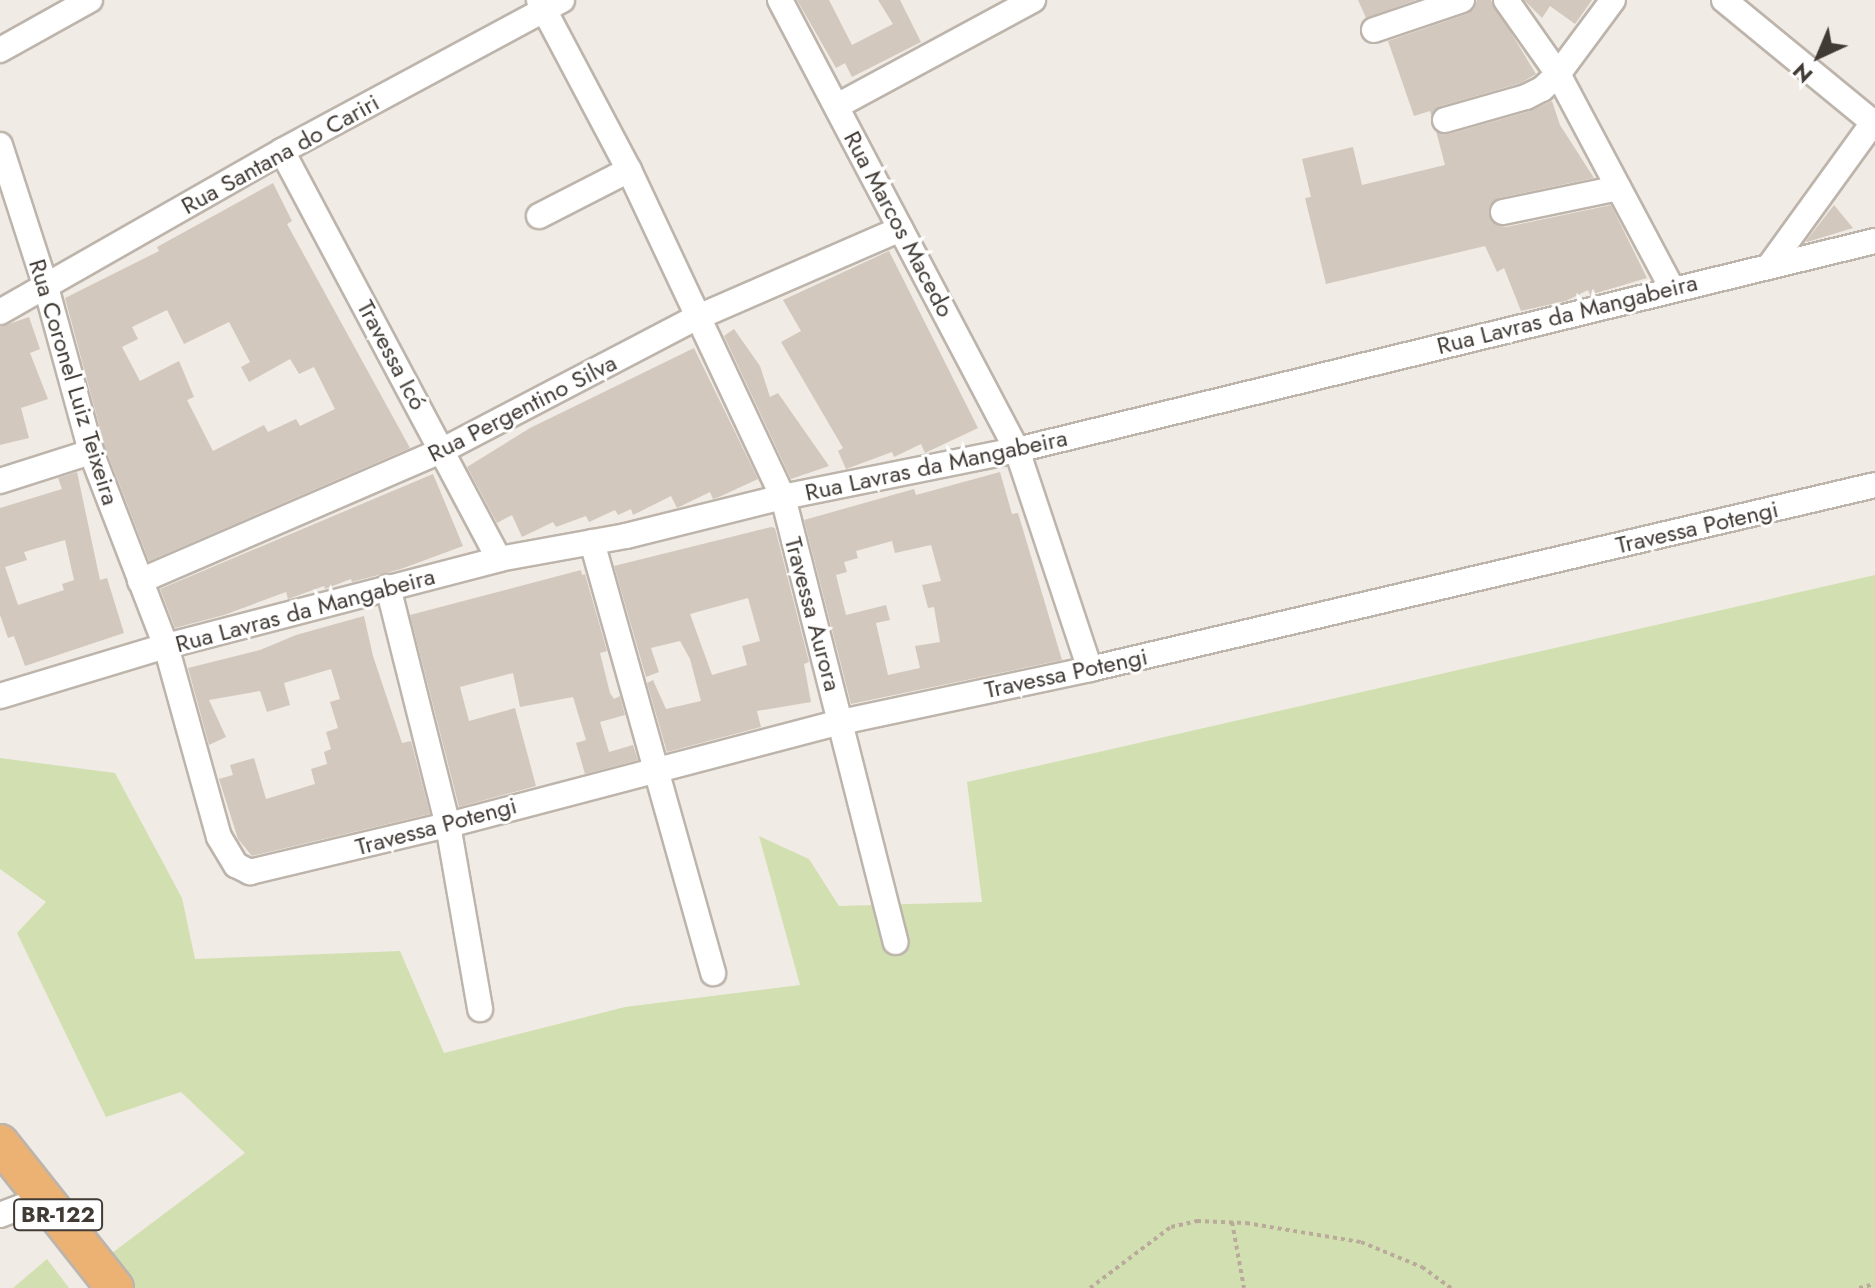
<!DOCTYPE html>
<html>
<head>
<meta charset="utf-8">
<style>
  body { margin:0 }
  #map { position:relative; width:1875px; height:1288px; overflow:hidden; background:#f0ebe4; font-family:Jost,sans-serif }
  div>[style] { position:absolute }
  [style*='--x'] { left:calc(var(--x)*1px); top:calc(var(--y)*1px); width:calc(var(--w)*1px); rotate:calc(var(--a)*1deg) }
  .green>* { inset:0; background:#d2e0b1 }
  .building>* { inset:0; background:#d3c8be }
  .path>* { height:4px; margin-top:-2px; transform-origin:0; background:repeating-linear-gradient(90deg,#baaa9b 0 4px,transparent 0 8px) }
  .roads { filter:drop-shadow(2px 0 #bdb4ab) drop-shadow(-2px 0 #bdb4ab) drop-shadow(0 2px #bdb4ab) drop-shadow(0 -2px #bdb4ab) }
  .minor>* { height:24px; margin:-12px; padding:0 12px; transform-origin:12px; border-radius:12px; background:#fff }
  .highway>* { height:36px; margin:-18px; padding:0 18px; transform-origin:18px; border-radius:18px; background:#ecb273 }
  span { translate:-50% -50%; white-space:nowrap; text-align:center; line-height:1.15; -webkit-text-stroke:6px #fff; paint-order:stroke }
  .shield-label span { padding:2px 6px; background:#fff; border:2px solid; border-radius:6px; -webkit-text-stroke-width:0 }
  .shield-label { font-size:22px; color:#413b35; font-weight:700 }
  .street-label { font-size:24px; color:#413b35 }
  .north { position:absolute; left:1779px; top:16px; width:80px; height:80px; -webkit-text-stroke:6px #fff; paint-order:stroke; rotate:224deg; font-size:22px; font-weight:700; line-height:32px; text-align:center; color:#413b35 }
  .north::after { content:''; display:block; margin:auto; width:28px; height:36px; background:#413b35; clip-path:polygon(50% 0,100% 100%,50% 72%,0 100%) }
</style>
</head>
<body>
<div id="map">
  <div class="green">
    <div style="clip-path:polygon(1875px 575px,1875px 1288px,128px 1288px,104px 1259px,245px 1153px,181px 1092px,106px 1117px,17px 933px,46px 902px,0 869px,0 758px,115px 773px,182px 898px,195px 959px,400px 951px,444px 1053px,625px 1007px,800px 985px,759px 836px,809px 859px,839px 906px,982px 902px,967px 782px)"></div>
    <div style="clip-path:polygon(47px 1259px,69px 1288px,13px 1288px)"></div>
  </div>
  <div class="building">
    <div style="clip-path:polygon(797px 0,829px 0,852px 45px,893px 24px,878px 0,900px 0,921px 42px,852px 77px,845px 63px,836px 68px)"></div>
    <div style="clip-path:polygon(1358px 0,1416px 0,1366px 18px)"></div>
    <div style="clip-path:polygon(1477px 0,1491px 0,1536px 74px,1521px 83px,1441px 106px,1431px 115px,1430px 111px,1414px 116px,1388px 41px,1467px 14px,1474px 9px)"></div>
    <div style="clip-path:polygon(1524px 0,1592px 0,1575px 24px,1550px 6px,1542px 18px)"></div>
    <div style="clip-path:polygon(1552px 101px,1560px 125px,1594px 178px,1499px 198px,1489px 207px,1491px 221px,1506px 227px,1611px 205px,1647px 278px,1590px 295px,1588px 290px,1566px 301px,1521px 311px,1504px 268px,1497px 272px,1485px 246px,1326px 284px,1305px 198px,1311px 197px,1302px 159px,1353px 147px,1362px 185px,1445px 165px,1436px 131px,1449px 134px,1530px 111px)"></div>
    <div style="clip-path:polygon(evenodd,273px 183px,292px 221px,287px 224px,410px 448px,149px 561px,105px 447px,65px 298px,159px 251px,157px 247px,273px 183px,167px 310px,184px 344px,229px 322px,250px 362px,241px 367px,249px 382px,290px 359px,299px 374px,314px 367px,335px 409px,300px 426px,296px 419px,268px 432px,264px 425px,213px 451px,187px 400px,194px 397px,179px 361px,140px 381px,122px 347px,138px 339px,132px 327px,167px 310px)"></div>
    <div style="clip-path:polygon(1834px 205px,1853px 228px,1807px 242px,1806px 241px)"></div>
    <div style="clip-path:polygon(889px 251px,978px 428px,925px 453px,921px 444px,894px 457px,892px 452px,846px 469px,838px 451px,843px 448px,781px 342px,801px 331px,783px 300px)"></div>
    <div style="clip-path:polygon(29px 317px,40px 349px,30px 353px,48px 399px,21px 408px,29px 438px,0 445px,0 327px)"></div>
    <div style="clip-path:polygon(734px 329px,760px 366px,770px 397px,778px 393px,829px 466px,791px 479px,724px 336px)"></div>
    <div style="clip-path:polygon(694px 348px,758px 479px,719px 497px,713px 499px,710px 492px,677px 508px,671px 496px,633px 515px,631px 509px,618px 515px,615px 510px,589px 522px,586px 516px,556px 527px,553px 522px,522px 537px,512px 515px,497px 523px,467px 467px,530px 428px)"></div>
    <div style="clip-path:polygon(evenodd,77px 472px,100px 580px,107px 578px,124px 633px,25px 666px,14px 636px,8px 638px,0 615px,0 508px,62px 489px,58px 478px,77px 472px,65px 540px,74px 580px,62px 584px,64px 590px,18px 605px,5px 567px,27px 560px,24px 552px,65px 540px)"></div>
    <div style="clip-path:polygon(evenodd,1000px 472px,1012px 514px,1018px 513px,1062px 660px,851px 704px,804px 520px,914px 489px,916px 495px,1000px 472px,892px 541px,895px 553px,931px 545px,941px 581px,922px 585px,928px 608px,934px 607px,940px 642px,915px 646px,920px 668px,888px 675px,876px 623px,890px 620px,886px 605px,846px 615px,836px 575px,847px 572px,844px 562px,858px 558px,856px 551px,892px 541px)"></div>
    <div style="clip-path:polygon(433px 474px,463px 546px,401px 569px,352px 582px,351px 579px,325px 589px,324px 586px,288px 599px,286px 592px,224px 615px,175px 628px,160px 589px)"></div>
    <div style="clip-path:polygon(evenodd,771px 527px,775px 528px,809px 662px,804px 664px,811px 702px,757px 711px,761px 727px,667px 752px,647px 683px,653px 680px,666px 709px,701px 701px,690px 659px,680px 641px,651px 648px,659px 672px,646px 677px,614px 566px,771px 527px,748px 598px,760px 641px,742px 646px,747px 665px,712px 675px,690px 614px,748px 598px)"></div>
    <div style="clip-path:polygon(581px 570px,582px 575px,585px 574px,607px 651px,600px 653px,610px 693px,614px 699px,620px 696px,625px 715px,600px 722px,609px 752px,633px 745px,638px 760px,585px 774px,576px 743px,586px 740px,573px 697px,520px 707px,513px 673px,482px 681px,460px 687px,469px 721px,515px 708px,536px 786px,459px 807px,410px 615px)"></div>
    <div style="clip-path:polygon(364px 616px,373px 656px,402px 743px,411px 741px,430px 814px,252px 856px,238px 839px,219px 779px,233px 775px,230px 765px,254px 758px,266px 799px,315px 784px,311px 769px,327px 764px,324px 752px,331px 749px,326px 732px,338px 728px,330px 702px,340px 699px,331px 669px,284px 683px,290px 705px,267px 712px,260px 691px,209px 700px,226px 737px,209px 745px,188px 668px,260px 650px,296px 635px)"></div>
  </div>
  <div class="path">
    <div style="--x:1232;--y:1222;--w:67;--a:79.7"></div>
    <div style="--x:1090;--y:1288;--w:101;--a:-37"></div>
    <div style="--x:1171;--y:1227;--w:27;--a:-13"></div>
    <div style="--x:1197;--y:1221;--w:49;--a:2.3"></div>
    <div style="--x:1246;--y:1223;--w:117;--a:9.4"></div>
    <div style="--x:1361;--y:1242;--w:66;--a:22.3"></div>
    <div style="--x:1422;--y:1267;--w:36;--a:36"></div>
    <div style="--x:1859;--y:1288;--w:16;--a:-14"></div>
  </div>
  <div class="roads">
    <div class="minor">
      <div style="--x:539;--y:0;--w:192;--a:62.1"></div>
      <div style="--x:629;--y:170;--w:361;--a:64.8"></div>
      <div style="--x:783;--y:497;--w:459;--a:75.8"></div>
      <div style="--x:780;--y:0;--w:509;--a:62.23"></div>
      <div style="--x:1017;--y:450;--w:231;--a:71.6"></div>
      <div style="--x:1506;--y:0;--w:90;--a:54.9"></div>
      <div style="--x:1558;--y:74;--w:242;--a:62"></div>
      <div style="--x:1724;--y:0;--w:195;--a:39.4"></div>
      <div style="--x:1374;--y:30;--w:93;--a:-18.8"></div>
      <div style="--x:0;--y:50;--w:103;--a:-29.1"></div>
      <div style="--x:837;--y:106;--w:223;--a:-28.4"></div>
      <div style="--x:1445;--y:120;--w:84;--a:-15.9"></div>
      <div style="--x:1526;--y:97;--w:18;--a:-27"></div>
      <div style="--x:1542;--y:89;--w:22;--a:-43"></div>
      <div style="--x:1558;--y:74;--w:92;--a:-53.4"></div>
      <div style="--x:0;--y:145;--w:149;--a:72.1"></div>
      <div style="--x:46;--y:287;--w:171;--a:74.7"></div>
      <div style="--x:91;--y:452;--w:208;--a:68.9"></div>
      <div style="--x:166;--y:646;--w:198;--a:74.5"></div>
      <div style="--x:219;--y:837;--w:33;--a:59"></div>
      <div style="--x:236;--y:865;--w:16;--a:27"></div>
      <div style="--x:250;--y:872;--w:204;--a:-13.4"></div>
      <div style="--x:448;--y:825;--w:406;--a:-14.7"></div>
      <div style="--x:841;--y:722;--w:255;--a:-12"></div>
      <div style="--x:1090;--y:669;--w:806;--a:-13.19"></div>
      <div style="--x:282;--y:151;--w:462;--a:62"></div>
      <div style="--x:1503;--y:212;--w:118;--a:-11.7"></div>
      <div style="--x:539;--y:216;--w:101;--a:-27.1"></div>
      <div style="--x:1770;--y:265;--w:179;--a:-54.1"></div>
      <div style="--x:0;--y:312;--w:325;--a:-29.7"></div>
      <div style="--x:282;--y:151;--w:318;--a:-28.3"></div>
      <div style="--x:0;--y:481;--w:96;--a:-17.7"></div>
      <div style="--x:592;--y:542;--w:448;--a:74.3"></div>
      <div style="--x:140;--y:581;--w:330;--a:-23.4"></div>
      <div style="--x:443;--y:450;--w:285;--a:-27.6"></div>
      <div style="--x:696;--y:318;--w:223;--a:-23.5"></div>
      <div style="--x:388;--y:587;--w:245;--a:75.9"></div>
      <div style="--x:448;--y:825;--w:187;--a:80.1"></div>
      <div style="--x:0;--y:696;--w:173;--a:-16.8"></div>
      <div style="--x:166;--y:646;--w:344;--a:-14.6"></div>
      <div style="--x:499;--y:559;--w:129;--a:-10.3"></div>
      <div style="--x:626;--y:536;--w:162;--a:-14"></div>
      <div style="--x:783;--y:497;--w:239;--a:-11.4"></div>
      <div style="--x:1017;--y:450;--w:883;--a:-13.69"></div>
      <div style="--x:0;--y:1215;--w:47;--a:-21.1"></div>
    </div>
    <div class="highway">
      <div style="--x:0;--y:1143;--w:185;--a:51.6"></div>
    </div>
  </div>
  <div class="shield-label">
    <span style="left:58px;top:1215px">BR-122</span>
  </div>
  <div class="street-label">
    <span style="left:280px;top:154px;rotate:-29deg">Rua Santana do Cariri</span>
    <span style="left:899px;top:224px;rotate:62deg">Rua Marcos Macedo</span>
    <span style="left:1567px;top:314px;rotate:-14deg">Rua Lavras da Mangabeira</span>
    <span style="left:392px;top:355px;rotate:62deg">Travessa Icó</span>
    <span style="left:74px;top:382px;rotate:73deg">Rua Coronel Luiz Teixeira</span>
    <span style="left:522px;top:408px;rotate:-27deg">Rua Pergentino Silva</span>
    <span style="left:936px;top:465px;rotate:-12deg">Rua Lavras da Mangabeira</span>
    <span style="left:1697px;top:527px;rotate:-13deg">Travessa Potengi</span>
    <span style="left:305px;top:610px;rotate:-15deg">Rua Lavras da Mangabeira</span>
    <span style="left:813px;top:614px;rotate:75deg">Travessa Aurora</span>
    <span style="left:1066px;top:673px;rotate:-12deg">Travessa Potengi</span>
    <span style="left:436px;top:826px;rotate:-15deg">Travessa Potengi</span>
  </div>
  <div class="north">N</div>
</div>
</body>
</html>
